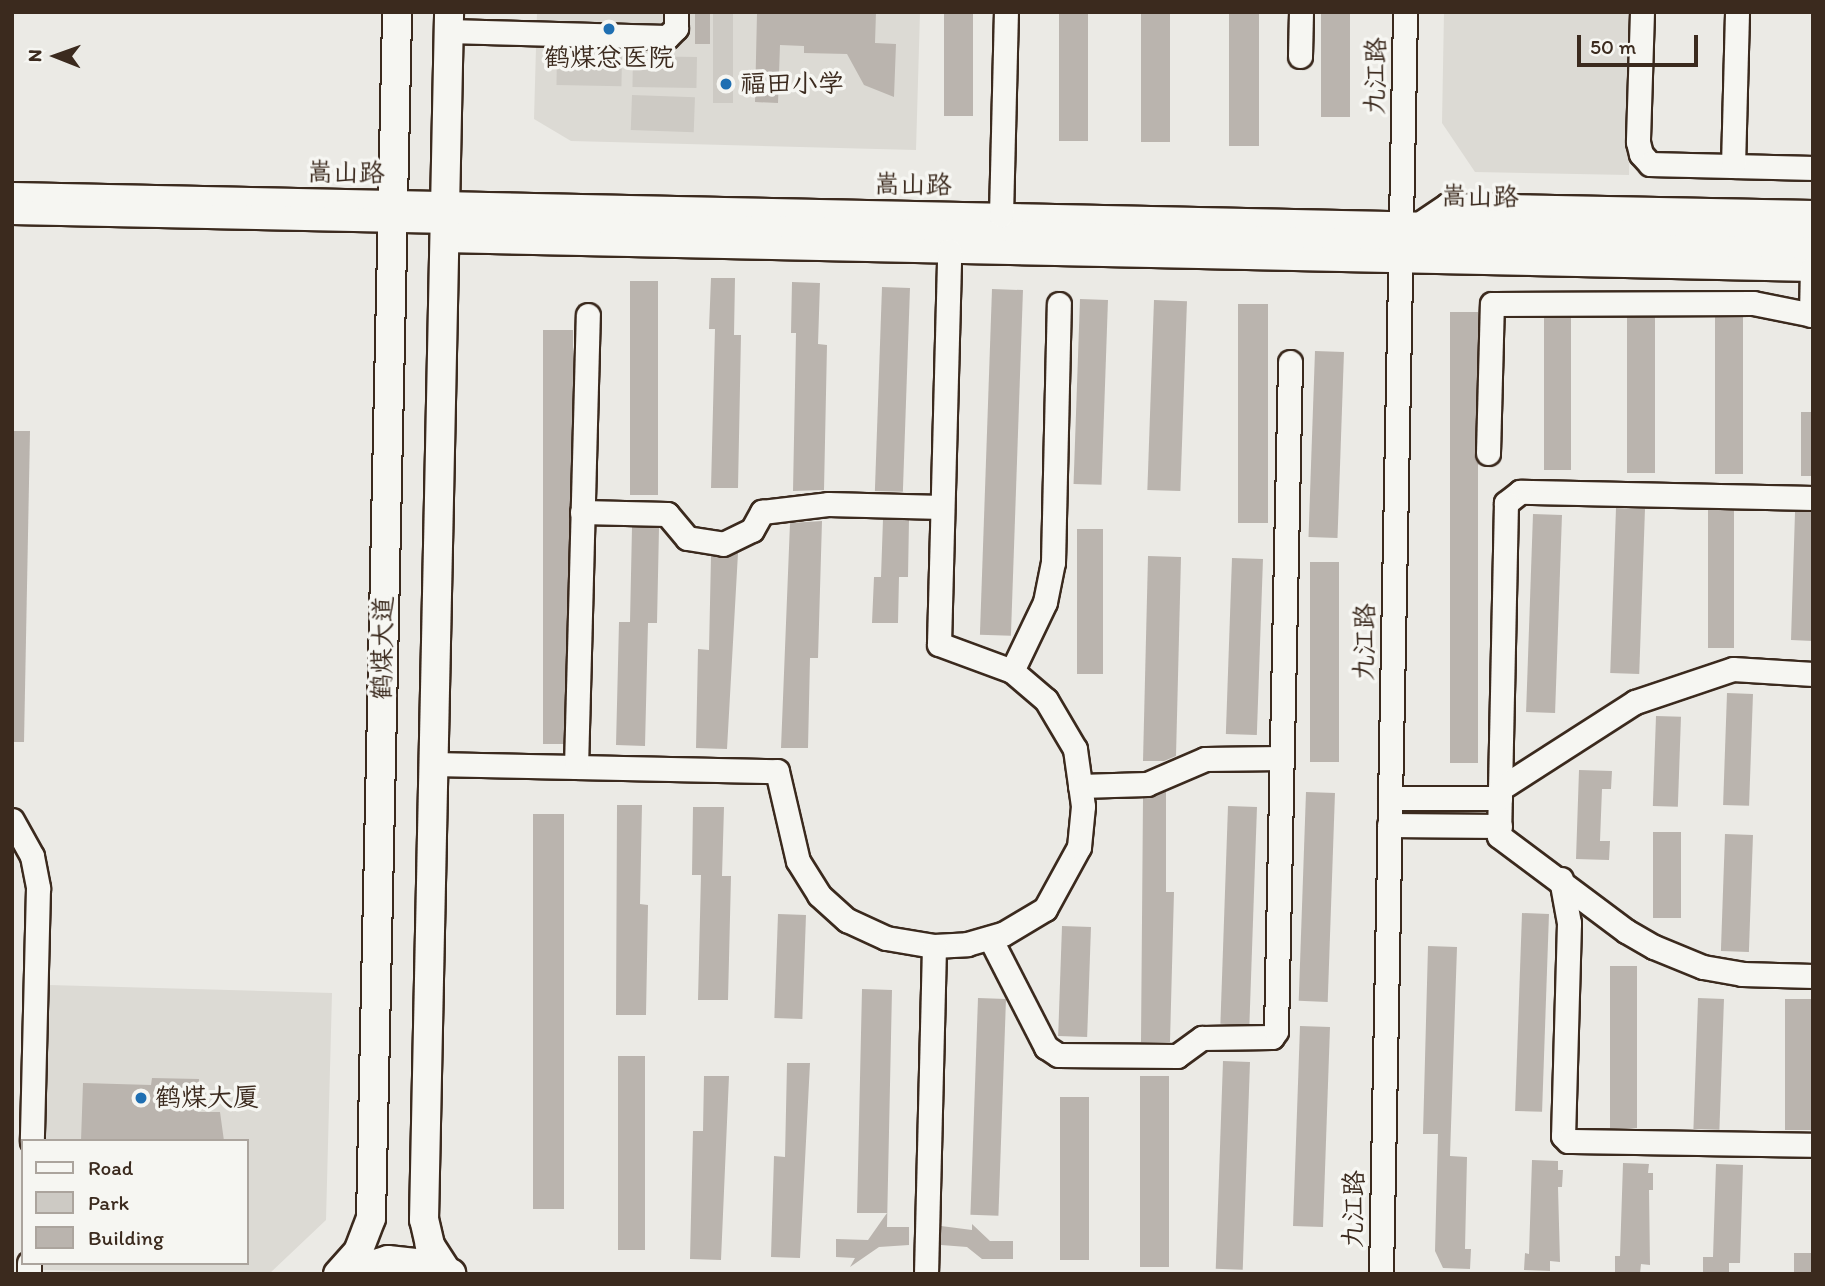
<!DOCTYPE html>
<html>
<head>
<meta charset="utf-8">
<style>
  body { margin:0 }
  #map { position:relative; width:1825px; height:1286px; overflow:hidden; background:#ebeae5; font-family:Itim,"LXGW WenKai TC",sans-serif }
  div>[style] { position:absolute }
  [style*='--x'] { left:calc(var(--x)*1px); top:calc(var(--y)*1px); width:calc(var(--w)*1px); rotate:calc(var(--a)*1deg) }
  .built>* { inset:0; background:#dcdad4 }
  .green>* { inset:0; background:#cdcac4; transform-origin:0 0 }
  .building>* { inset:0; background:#bab4ae; transform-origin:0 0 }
  .roads { filter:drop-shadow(2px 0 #3b2a1e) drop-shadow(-2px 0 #3b2a1e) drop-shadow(0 2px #3b2a1e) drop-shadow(0 -2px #3b2a1e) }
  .minor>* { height:23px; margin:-11.5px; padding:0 11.5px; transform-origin:11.5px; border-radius:11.5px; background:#f6f6f2 }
  .major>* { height:28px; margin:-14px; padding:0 14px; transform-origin:14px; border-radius:14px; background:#f6f6f2 }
  .dots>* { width:19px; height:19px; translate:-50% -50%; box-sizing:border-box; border:4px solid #f6f6f2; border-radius:50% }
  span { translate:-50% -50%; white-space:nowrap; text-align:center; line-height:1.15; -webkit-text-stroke:7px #f6f6f2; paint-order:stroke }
  .poi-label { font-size:26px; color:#3b2a1e }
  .left { translate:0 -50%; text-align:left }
  .street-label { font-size:26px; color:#3b2a1e }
  .frame { position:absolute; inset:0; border:14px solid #3b2a1e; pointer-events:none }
  .legend { position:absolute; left:21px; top:1139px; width:228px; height:126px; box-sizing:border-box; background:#f6f6f2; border:2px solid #aba49d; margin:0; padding:9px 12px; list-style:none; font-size:21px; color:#3b2a1e }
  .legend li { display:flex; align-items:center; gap:14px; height:35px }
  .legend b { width:35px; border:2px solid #aba49d }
  .north { position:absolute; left:21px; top:21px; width:70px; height:70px; -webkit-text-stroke:5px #f6f6f2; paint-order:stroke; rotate:271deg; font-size:19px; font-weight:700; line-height:28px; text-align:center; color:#3b2a1e }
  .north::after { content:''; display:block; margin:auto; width:24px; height:32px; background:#3b2a1e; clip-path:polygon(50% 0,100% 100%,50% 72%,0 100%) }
  .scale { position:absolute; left:1577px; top:35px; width:121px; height:32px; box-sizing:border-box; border:4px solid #3b2a1e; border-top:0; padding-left:9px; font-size:21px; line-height:24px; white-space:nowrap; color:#3b2a1e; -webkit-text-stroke:5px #f6f6f2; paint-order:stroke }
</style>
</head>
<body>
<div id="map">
  <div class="built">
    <div style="clip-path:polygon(537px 12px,920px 12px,916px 150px,571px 141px,534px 119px)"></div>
    <div style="clip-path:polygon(1444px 12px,1632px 12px,1629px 175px,1475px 172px,1442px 123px)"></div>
    <div style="clip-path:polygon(49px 985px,332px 993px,326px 1220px,269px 1274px,41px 1270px,41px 1263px,247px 1263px,247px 1141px,45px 1141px)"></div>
  </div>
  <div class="green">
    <div style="left:713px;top:12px;width:20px;height:91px"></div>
    <div style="left:557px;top:54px;width:65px;height:31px;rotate:1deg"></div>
    <div style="left:633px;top:56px;width:64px;height:31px;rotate:1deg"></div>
    <div style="left:632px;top:95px;width:63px;height:35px;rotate:2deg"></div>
  </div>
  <div class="building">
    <div style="left:695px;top:12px;width:15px;height:32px"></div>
    <div style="clip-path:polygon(856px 12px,876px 12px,875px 43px,896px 44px,894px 97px,864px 85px,847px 54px,804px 53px,804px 46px,780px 45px,778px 103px,755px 102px,757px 13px)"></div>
    <div style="left:944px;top:12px;width:29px;height:104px"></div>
    <div style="left:1059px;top:12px;width:29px;height:129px"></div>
    <div style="left:1141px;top:12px;width:29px;height:130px"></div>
    <div style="left:1229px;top:12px;width:30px;height:134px"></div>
    <div style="left:1321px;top:12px;width:29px;height:105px"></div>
    <div style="clip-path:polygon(711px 278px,735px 278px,734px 335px,741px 335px,738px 488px,711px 488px,715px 329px,709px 329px)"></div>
    <div style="left:630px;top:281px;width:28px;height:214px"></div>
    <div style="clip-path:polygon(792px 282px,820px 283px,818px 344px,827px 345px,824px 490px,793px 491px,796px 333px,791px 333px)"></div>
    <div style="left:882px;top:287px;width:28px;height:204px;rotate:2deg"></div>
    <div style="left:992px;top:289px;width:31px;height:346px;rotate:2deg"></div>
    <div style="left:1080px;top:299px;width:28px;height:185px;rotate:2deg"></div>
    <div style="left:1154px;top:300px;width:33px;height:190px;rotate:2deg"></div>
    <div style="left:1238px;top:304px;width:30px;height:219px"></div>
    <div style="left:1450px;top:312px;width:28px;height:451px"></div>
    <div style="left:1627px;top:317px;width:28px;height:156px"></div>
    <div style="left:1715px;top:317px;width:28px;height:157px"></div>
    <div style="left:1544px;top:318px;width:27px;height:152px"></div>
    <div style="left:543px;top:330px;width:30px;height:414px"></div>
    <div style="left:1315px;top:351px;width:29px;height:186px;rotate:2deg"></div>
    <div style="left:1801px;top:412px;width:12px;height:64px"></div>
    <div style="clip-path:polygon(12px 431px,30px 431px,24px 742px,12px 742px)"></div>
    <div style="left:1616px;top:508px;width:29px;height:165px;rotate:2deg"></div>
    <div style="left:1708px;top:510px;width:26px;height:138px"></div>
    <div style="clip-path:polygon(1795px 512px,1813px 512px,1813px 641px,1791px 640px)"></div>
    <div style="left:1533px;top:514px;width:29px;height:198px;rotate:2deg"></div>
    <div style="clip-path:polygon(883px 519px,909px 520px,908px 577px,899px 577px,898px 623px,872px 623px,874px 577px,881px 577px)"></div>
    <div style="clip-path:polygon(822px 521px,818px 658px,810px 658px,808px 748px,781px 748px,790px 523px)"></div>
    <div style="clip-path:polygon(632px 527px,659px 528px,657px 623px,648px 623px,645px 746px,616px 745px,619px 622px,630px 622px)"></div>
    <div style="left:1077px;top:529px;width:26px;height:145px"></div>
    <div style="clip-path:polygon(738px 553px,727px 749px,696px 748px,698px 649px,709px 650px,711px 556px)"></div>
    <div style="clip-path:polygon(1148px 556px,1181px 557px,1176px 756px,1164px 761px,1143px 761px)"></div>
    <div style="left:1232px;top:558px;width:31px;height:176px;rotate:2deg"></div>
    <div style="left:1310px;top:562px;width:29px;height:200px"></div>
    <div style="left:1727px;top:693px;width:26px;height:112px;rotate:2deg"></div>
    <div style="left:1656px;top:716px;width:25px;height:90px;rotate:2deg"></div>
    <div style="clip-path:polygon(1579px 770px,1612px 771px,1611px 789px,1602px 789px,1600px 841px,1610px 841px,1609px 860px,1576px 859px)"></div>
    <div style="clip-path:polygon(1166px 791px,1166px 892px,1174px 892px,1170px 1042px,1141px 1042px,1143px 798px)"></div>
    <div style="left:1306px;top:792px;width:29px;height:209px;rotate:2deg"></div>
    <div style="clip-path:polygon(617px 805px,642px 805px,640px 904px,648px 905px,646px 1015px,616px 1015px)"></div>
    <div style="left:1228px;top:806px;width:29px;height:218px;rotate:2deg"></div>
    <div style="clip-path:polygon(693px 807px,724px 807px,722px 876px,731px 876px,728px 1000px,698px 1000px,701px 875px,692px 875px)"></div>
    <div style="left:533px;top:814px;width:31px;height:395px"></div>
    <div style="left:1653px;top:832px;width:28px;height:86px"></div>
    <div style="left:1725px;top:834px;width:28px;height:117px;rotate:2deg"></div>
    <div style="left:1522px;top:913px;width:27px;height:198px;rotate:2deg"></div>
    <div style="left:778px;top:914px;width:28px;height:104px;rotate:2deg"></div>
    <div style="left:1062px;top:926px;width:29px;height:110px;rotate:2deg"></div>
    <div style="clip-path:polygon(1428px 946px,1457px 947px,1450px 1156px,1467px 1157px,1465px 1249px,1471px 1249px,1470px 1269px,1443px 1268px,1435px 1251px,1438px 1134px,1423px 1134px)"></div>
    <div style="left:1610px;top:966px;width:27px;height:162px"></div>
    <div style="clip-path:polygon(862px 989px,892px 990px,887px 1227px,909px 1227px,909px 1245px,879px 1247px,850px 1267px,855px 1258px,836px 1257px,836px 1239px,868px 1240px,887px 1213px,857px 1213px)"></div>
    <div style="left:978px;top:998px;width:28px;height:217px;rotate:2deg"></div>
    <div style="left:1698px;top:998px;width:26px;height:131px;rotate:2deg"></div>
    <div style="left:1785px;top:999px;width:27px;height:131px"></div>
    <div style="left:1300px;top:1026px;width:30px;height:200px;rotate:2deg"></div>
    <div style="left:618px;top:1056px;width:27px;height:194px"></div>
    <div style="left:1223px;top:1061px;width:27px;height:208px;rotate:2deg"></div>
    <div style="clip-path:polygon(787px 1063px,810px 1063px,800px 1258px,771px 1257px,774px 1156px,785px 1157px)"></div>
    <div style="clip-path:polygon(704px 1076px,729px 1076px,721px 1260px,690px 1259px,693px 1131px,703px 1131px)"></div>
    <div style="left:1140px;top:1076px;width:29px;height:191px"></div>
    <div style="clip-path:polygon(152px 1078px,199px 1079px,198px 1112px,220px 1112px,224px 1141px,81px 1141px,83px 1083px,151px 1085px)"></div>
    <div style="left:1060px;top:1097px;width:29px;height:163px"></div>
    <div style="clip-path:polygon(1532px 1160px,1558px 1161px,1558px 1170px,1563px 1170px,1562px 1187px,1558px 1187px,1560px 1262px,1550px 1261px,1550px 1271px,1524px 1270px,1525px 1253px,1529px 1254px)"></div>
    <div style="clip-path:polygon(1623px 1163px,1649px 1164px,1648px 1173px,1653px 1173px,1653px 1190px,1649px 1190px,1650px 1265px,1641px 1264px,1640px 1274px,1615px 1273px,1615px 1256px,1620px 1256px)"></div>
    <div style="clip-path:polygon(1716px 1164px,1743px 1165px,1740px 1263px,1729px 1263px,1729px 1274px,1703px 1274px,1703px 1257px,1713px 1257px)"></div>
    <div style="clip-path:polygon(972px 1224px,990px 1241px,1013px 1241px,1013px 1259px,982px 1259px,967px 1247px,941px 1245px,941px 1226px,972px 1230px)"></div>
    <div style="left:1794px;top:1253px;width:19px;height:21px"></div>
  </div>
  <div class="roads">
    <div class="minor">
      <div style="--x:1642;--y:12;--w:130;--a:91.8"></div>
      <div style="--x:1638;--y:142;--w:12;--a:76"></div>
      <div style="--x:1641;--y:154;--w:13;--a:48"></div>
      <div style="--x:1650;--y:164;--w:163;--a:1.4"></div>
      <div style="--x:448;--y:31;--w:219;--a:1.6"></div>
      <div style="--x:667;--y:37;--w:13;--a:-45"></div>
      <div style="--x:676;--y:28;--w:16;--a:-90"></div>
      <div style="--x:1300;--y:56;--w:44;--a:-88.7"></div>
      <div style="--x:1733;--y:166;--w:154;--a:-88.5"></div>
      <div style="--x:12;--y:194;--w:1801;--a:1.21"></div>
      <div style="--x:12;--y:212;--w:1801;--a:1.18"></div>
      <div style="--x:1001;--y:215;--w:203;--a:-88.6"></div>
      <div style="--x:1419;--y:224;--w:34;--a:-34"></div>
      <div style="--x:1447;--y:205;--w:366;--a:1.1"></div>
      <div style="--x:444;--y:240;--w:1369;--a:1.21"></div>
      <div style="--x:1811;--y:315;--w:46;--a:-88.8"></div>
      <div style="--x:1488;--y:453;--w:149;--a:-88.5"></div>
      <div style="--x:1492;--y:304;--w:261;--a:-0.2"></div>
      <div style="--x:1753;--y:303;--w:61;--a:11.3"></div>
      <div style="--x:1813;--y:498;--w:293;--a:-178.8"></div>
      <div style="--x:1520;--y:492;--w:18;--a:142"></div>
      <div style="--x:1506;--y:503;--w:333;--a:91.2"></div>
      <div style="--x:1499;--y:836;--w:159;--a:36.8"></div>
      <div style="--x:1626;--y:931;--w:32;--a:30"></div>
      <div style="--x:1654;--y:947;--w:53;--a:22.2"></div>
      <div style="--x:1703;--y:967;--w:40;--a:10"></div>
      <div style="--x:1742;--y:974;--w:71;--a:1.6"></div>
      <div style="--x:582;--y:512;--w:85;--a:1.3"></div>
      <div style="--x:667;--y:514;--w:31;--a:50"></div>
      <div style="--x:687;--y:538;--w:36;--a:9"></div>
      <div style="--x:723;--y:544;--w:32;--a:-26"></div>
      <div style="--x:752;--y:530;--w:21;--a:-61"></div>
      <div style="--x:762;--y:512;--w:66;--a:-6.9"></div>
      <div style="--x:828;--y:504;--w:114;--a:1.5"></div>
      <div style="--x:1012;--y:671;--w:76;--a:-64.4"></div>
      <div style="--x:1045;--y:602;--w:41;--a:-78.7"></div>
      <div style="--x:1053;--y:562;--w:258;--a:-88.7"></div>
      <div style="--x:433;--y:764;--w:344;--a:1.2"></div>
      <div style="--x:777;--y:771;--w:92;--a:76.9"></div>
      <div style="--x:798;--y:861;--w:40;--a:58"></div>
      <div style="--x:819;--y:895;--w:38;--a:42"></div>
      <div style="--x:847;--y:920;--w:43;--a:24.8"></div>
      <div style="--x:886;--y:938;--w:49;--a:9.5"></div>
      <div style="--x:934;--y:946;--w:33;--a:-3"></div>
      <div style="--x:967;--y:944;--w:37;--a:-16"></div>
      <div style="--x:1003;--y:934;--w:49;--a:-30.8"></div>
      <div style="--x:1045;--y:909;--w:71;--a:-61.3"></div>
      <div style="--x:1079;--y:847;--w:41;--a:-84.4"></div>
      <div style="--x:1083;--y:806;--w:58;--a:-98"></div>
      <div style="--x:1075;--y:749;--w:57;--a:-120.6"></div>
      <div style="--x:1046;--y:700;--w:45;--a:-139.5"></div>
      <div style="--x:1012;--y:671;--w:78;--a:-159.7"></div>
      <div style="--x:939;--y:644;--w:394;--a:-88.5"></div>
      <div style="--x:576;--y:767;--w:452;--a:-88.5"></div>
      <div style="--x:1080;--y:786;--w:67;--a:-1.7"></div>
      <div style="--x:1147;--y:784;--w:63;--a:-23.3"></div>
      <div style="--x:1205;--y:759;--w:77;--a:-0.7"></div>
      <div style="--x:1501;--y:788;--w:159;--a:-32.7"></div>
      <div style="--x:1635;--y:702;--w:103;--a:-18.6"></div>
      <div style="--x:1733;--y:669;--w:80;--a:3.6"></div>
      <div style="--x:1390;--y:798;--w:110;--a:0"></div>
      <div style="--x:12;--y:820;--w:41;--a:60.9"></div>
      <div style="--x:32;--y:856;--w:33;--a:79"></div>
      <div style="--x:38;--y:888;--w:253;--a:91.4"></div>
      <div style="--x:1389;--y:825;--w:111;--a:0.5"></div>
      <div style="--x:1561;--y:879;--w:45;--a:79.7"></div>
      <div style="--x:1569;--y:923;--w:213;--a:91.6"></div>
      <div style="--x:1563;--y:1136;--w:7;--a:45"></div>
      <div style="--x:1568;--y:1141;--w:245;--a:0.9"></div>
      <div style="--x:990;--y:938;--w:123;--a:62.8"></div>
      <div style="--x:1046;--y:1047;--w:14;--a:34"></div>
      <div style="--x:1058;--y:1055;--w:119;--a:0.5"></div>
      <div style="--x:1177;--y:1056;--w:31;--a:-36"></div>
      <div style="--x:1202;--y:1038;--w:70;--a:-0.8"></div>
      <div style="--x:1272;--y:1037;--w:7;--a:-56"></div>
      <div style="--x:1276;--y:1031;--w:669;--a:-88.8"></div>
      <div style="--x:29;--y:1274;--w:11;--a:-90"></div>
      <div style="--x:926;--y:1274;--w:328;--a:-88.6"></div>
      <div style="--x:1381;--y:1274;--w:1262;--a:-88.91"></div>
    </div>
    <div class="major">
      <div style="--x:446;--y:1270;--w:30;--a:-123"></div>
      <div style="--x:430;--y:1245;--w:26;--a:-103"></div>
      <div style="--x:424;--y:1220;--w:1208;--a:-88.81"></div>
      <div style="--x:338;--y:1274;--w:30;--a:-48"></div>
      <div style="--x:358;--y:1252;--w:36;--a:-69"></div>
      <div style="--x:371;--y:1218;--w:1206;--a:-88.76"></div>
      <div style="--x:343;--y:1274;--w:47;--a:-17.3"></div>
      <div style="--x:388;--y:1260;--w:39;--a:6"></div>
      <div style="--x:427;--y:1264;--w:26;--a:21"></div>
    </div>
  </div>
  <div class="dots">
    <div style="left:609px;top:29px;background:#1f6fb2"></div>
    <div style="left:726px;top:84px;background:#1f6fb2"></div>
    <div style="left:141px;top:1098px;background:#1f6fb2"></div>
  </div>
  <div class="poi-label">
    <span style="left:609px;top:58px">鹤煤总医院</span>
    <span class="left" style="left:740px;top:84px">福田小学</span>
    <span class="left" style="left:155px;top:1098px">鹤煤大厦</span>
  </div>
  <div class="street-label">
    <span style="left:1376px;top:76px;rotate:-89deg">九江路</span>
    <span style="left:346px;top:173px;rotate:1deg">嵩山路</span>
    <span style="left:913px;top:185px;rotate:1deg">嵩山路</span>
    <span style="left:1480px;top:197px;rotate:1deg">嵩山路</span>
    <span style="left:1365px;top:642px;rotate:-89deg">九江路</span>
    <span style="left:383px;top:648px;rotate:-89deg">鹤煤大道</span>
    <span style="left:1354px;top:1209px;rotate:-89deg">九江路</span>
  </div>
  <div class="frame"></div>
  <ul class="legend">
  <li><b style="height:9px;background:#f6f6f2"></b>Road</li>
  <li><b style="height:19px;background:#cdcac4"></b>Park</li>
  <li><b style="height:19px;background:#bab4ae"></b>Building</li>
  </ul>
  <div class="north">N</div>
  <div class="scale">50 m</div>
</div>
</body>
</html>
